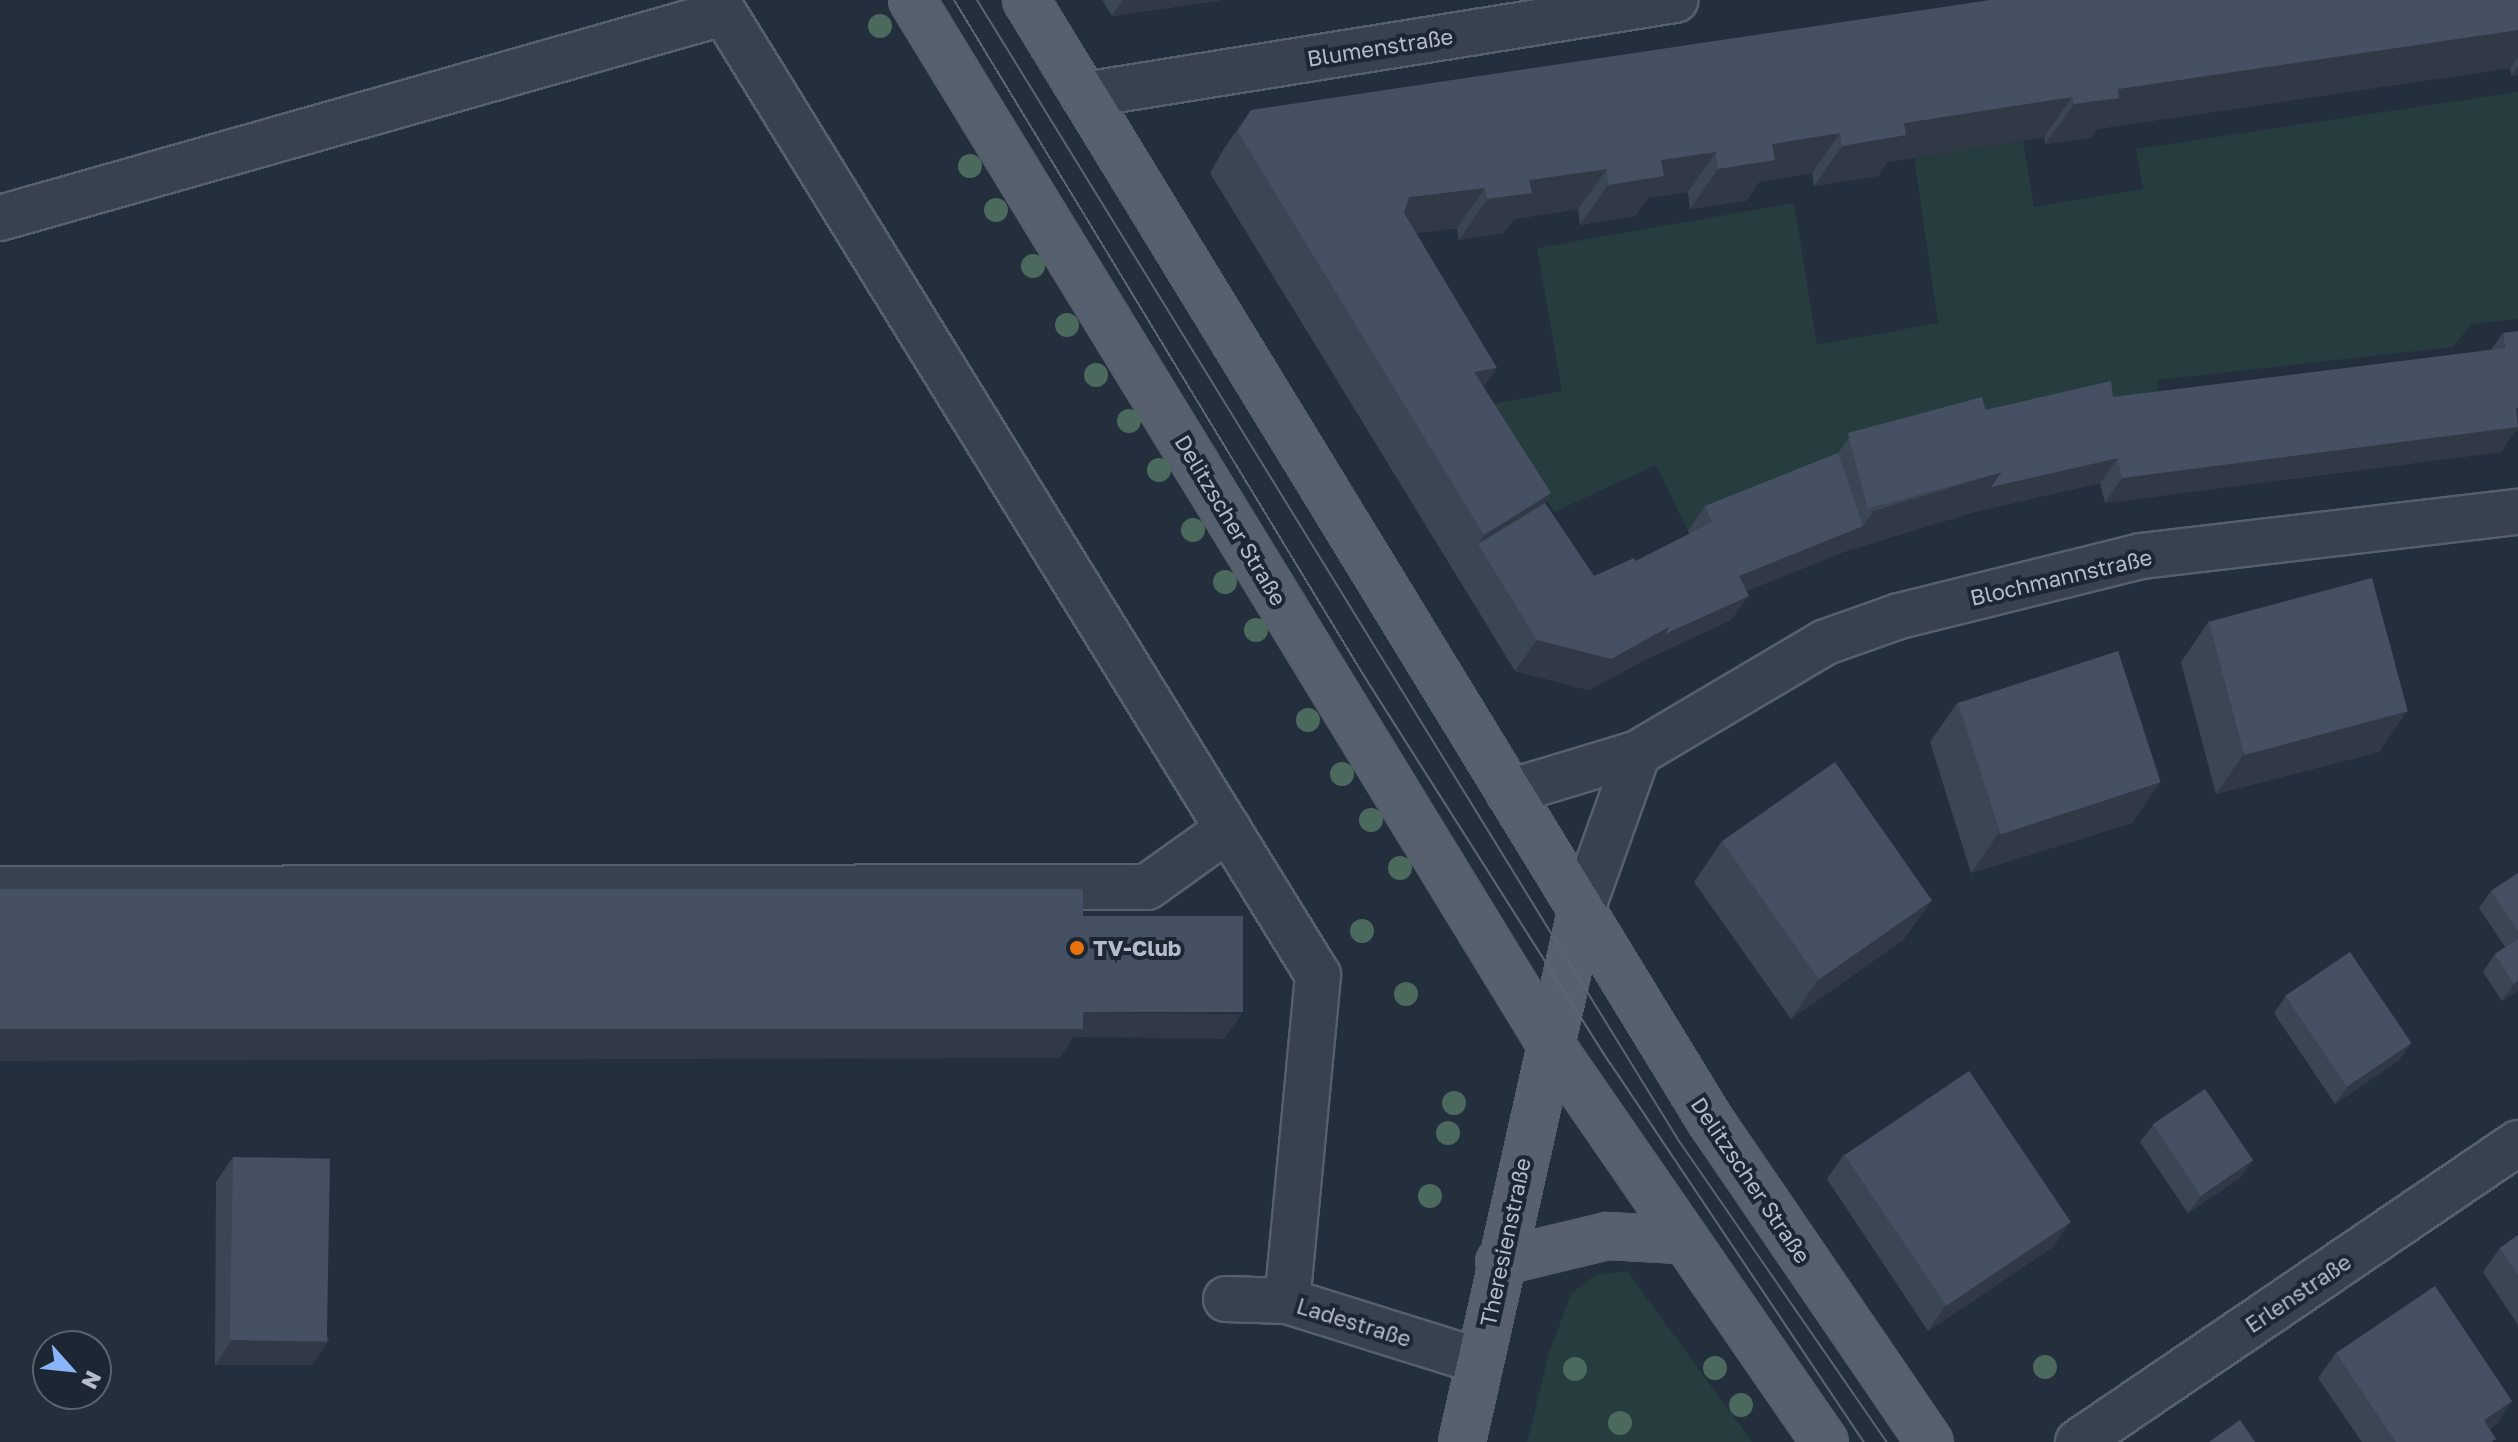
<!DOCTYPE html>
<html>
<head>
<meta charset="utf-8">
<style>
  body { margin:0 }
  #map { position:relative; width:2518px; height:1442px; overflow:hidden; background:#242f3e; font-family:"Golos Text",sans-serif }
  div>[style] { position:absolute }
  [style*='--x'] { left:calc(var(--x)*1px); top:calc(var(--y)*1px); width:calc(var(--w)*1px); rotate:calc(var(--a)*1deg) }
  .green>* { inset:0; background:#263c3f }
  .roads { filter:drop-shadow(2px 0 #565f6c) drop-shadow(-2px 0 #565f6c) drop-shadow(0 2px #565f6c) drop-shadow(0 -2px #565f6c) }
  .minor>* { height:44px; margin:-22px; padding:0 22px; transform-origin:22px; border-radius:22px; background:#38414e }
  .major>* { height:44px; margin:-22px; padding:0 22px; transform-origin:22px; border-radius:22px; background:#56606e }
  .tram>* { height:2px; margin:-1px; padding:0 1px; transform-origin:1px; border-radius:1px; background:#5a6575 }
  .trees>* { width:24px; height:24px; margin:-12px; border-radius:50%; background:#4b6a5d }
  .wall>* { inset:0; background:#3b4654 }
  .shaded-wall>* { inset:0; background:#303945 }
  .building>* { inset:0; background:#455162; transform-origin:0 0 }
  .dots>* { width:22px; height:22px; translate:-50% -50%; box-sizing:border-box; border:4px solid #1d2633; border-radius:50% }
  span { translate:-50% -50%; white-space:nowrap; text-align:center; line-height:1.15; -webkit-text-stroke:8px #1d2633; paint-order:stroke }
  .street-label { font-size:22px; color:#b4bcc9 }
  .poi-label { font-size:22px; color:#b4bcc9; font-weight:700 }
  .left { translate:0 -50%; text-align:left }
  .north { position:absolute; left:32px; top:1330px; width:80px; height:80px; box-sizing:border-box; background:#1d2633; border:2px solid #59626f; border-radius:50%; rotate:117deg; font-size:22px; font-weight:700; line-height:32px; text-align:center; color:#b4bcc9 }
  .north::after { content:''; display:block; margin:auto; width:28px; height:36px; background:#8ab4f8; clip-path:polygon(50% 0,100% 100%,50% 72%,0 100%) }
</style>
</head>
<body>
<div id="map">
  <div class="green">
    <div style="clip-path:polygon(2518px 92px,2518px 319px,2471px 324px,2453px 347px,2157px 380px,2159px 400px,1688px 531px,1656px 465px,1554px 512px,1488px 405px,1562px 391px,1537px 248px,1794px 203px,1817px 345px,1938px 323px,1914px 157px,2023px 141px,2034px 207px,2143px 189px,2136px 149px)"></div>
    <div style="clip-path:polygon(1627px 1271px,1752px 1442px,1527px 1442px,1549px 1353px,1571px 1294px,1595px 1275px)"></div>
  </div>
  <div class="roads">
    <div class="minor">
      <div style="--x:716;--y:0;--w:1146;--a:58.31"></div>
      <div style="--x:1318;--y:975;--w:327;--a:95.4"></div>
      <div style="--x:1084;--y:95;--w:599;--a:-9.13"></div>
      <div style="--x:0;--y:218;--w:752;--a:-15.83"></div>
      <div style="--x:1509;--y:792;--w:135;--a:-16.8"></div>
      <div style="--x:0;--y:889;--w:1147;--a:-0.1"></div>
      <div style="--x:1147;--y:887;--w:100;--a:-35.6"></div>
      <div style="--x:1581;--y:912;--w:169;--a:-70.3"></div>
      <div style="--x:1638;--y:753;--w:218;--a:-30.6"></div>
      <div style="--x:1826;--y:642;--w:77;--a:-19.6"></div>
      <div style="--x:1899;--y:616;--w:249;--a:-13.9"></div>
      <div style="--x:2141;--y:556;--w:380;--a:-6.7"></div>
      <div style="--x:1226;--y:1299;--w:61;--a:1.9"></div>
      <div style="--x:1287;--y:1301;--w:201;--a:17.4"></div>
      <div style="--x:2078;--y:1442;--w:532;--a:-34.2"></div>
    </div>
    <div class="major">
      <div style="--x:912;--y:0;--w:1221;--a:58.56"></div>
      <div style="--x:1549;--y:1042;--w:486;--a:55.4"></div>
      <div style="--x:1026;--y:0;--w:1312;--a:58.59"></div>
      <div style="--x:1710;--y:1120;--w:390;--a:55.7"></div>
      <div style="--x:1499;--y:1262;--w:111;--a:-13.5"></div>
      <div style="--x:1607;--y:1236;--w:74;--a:3.1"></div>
      <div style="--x:1462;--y:1442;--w:543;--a:-77.35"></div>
    </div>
  </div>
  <div class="tram">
    <div style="--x:954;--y:0;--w:791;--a:58.76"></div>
    <div style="--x:1364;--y:676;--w:459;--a:57.6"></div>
    <div style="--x:1610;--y:1063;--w:456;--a:56.2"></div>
    <div style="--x:977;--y:0;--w:1340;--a:58.4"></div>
    <div style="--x:1679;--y:1141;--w:366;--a:55.4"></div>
  </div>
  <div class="trees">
    <div style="left:880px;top:26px"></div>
    <div style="left:970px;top:166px"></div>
    <div style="left:996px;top:210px"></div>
    <div style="left:1033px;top:266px"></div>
    <div style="left:1067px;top:325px"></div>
    <div style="left:1096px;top:375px"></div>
    <div style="left:1129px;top:421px"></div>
    <div style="left:1159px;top:470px"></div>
    <div style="left:1193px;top:530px"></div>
    <div style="left:1225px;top:582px"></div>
    <div style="left:1256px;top:630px"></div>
    <div style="left:1308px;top:720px"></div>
    <div style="left:1342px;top:774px"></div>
    <div style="left:1371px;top:820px"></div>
    <div style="left:1400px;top:868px"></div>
    <div style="left:1362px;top:931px"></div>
    <div style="left:1406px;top:994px"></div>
    <div style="left:1454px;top:1103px"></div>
    <div style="left:1448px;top:1133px"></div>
    <div style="left:1430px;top:1196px"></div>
    <div style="left:2045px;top:1367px"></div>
    <div style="left:1715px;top:1368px"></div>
    <div style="left:1575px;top:1369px"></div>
    <div style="left:1741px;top:1405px"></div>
    <div style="left:1620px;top:1423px"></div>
  </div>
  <div class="wall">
    <div style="clip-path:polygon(1102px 0,1222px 0,1112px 16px)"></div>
    <div style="clip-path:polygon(2518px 0,2518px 75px,2511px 76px,2510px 68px,2097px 129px,2091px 138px,2045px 144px,2044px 137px,1887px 162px,1878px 176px,1814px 186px,1812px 173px,1759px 182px,1746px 201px,1690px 209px,1688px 192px,1648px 198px,1635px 216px,1580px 225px,1578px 209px,1514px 219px,1503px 233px,1459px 240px,1457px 228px,1416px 233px,1483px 388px,1551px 493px,1545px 503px,1594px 576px,1636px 561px,1689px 534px,1688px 531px,1705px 506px,1838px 453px,1849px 438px,1985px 410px,2113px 397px,2491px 350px,2503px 333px,2515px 431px,2501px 452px,2105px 503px,2100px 483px,1974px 512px,1846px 551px,1746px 591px,1731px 620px,1647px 659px,1589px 690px,1515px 671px,1210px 173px,1223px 150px,1251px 110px)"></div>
    <div style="clip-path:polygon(2209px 621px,2379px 752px,2216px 794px,2181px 662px)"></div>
    <div style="clip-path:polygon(1958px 702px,2160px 782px,2132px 823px,1971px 873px,1930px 742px)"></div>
    <div style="clip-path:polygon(1722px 841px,1932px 900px,1903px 940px,1791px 1019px,1694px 882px)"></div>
    <div style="clip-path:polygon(2518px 873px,2518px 991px,2502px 1001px,2483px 972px,2495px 954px,2505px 947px,2479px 908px,2491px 891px)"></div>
    <div style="clip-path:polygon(2286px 996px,2411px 1043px,2399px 1060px,2335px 1104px,2274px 1013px)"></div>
    <div style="clip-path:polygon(2153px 1125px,2241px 1177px,2188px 1213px,2140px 1142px)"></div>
    <div style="clip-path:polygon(1844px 1154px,2070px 1222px,2053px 1247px,1928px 1331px,1827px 1179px)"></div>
    <div style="clip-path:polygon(233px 1157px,329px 1340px,312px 1365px,215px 1365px,216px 1182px)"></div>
    <div style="clip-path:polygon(2518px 1235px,2518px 1325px,2483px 1272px,2500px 1248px)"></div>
    <div style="clip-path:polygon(2336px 1353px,2512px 1401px,2495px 1426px,2489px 1429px,2493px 1442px,2362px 1442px,2318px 1378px)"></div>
  </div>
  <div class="shaded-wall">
    <div style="clip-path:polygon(1123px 0,1222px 0,1112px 16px)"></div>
    <div style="clip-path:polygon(2518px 30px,2518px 57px,2510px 68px,2097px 129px,2091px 138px,2045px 144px,2074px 104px,2118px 89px)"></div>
    <div style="clip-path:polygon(2518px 66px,2518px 75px,2511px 76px)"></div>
    <div style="clip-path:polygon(2072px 97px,2044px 137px,1887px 162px,1878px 176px,1814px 186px,1842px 146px,1904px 123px)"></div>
    <div style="clip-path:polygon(1840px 133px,1812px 173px,1759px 182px,1746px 201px,1690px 209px,1718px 169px,1772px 144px)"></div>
    <div style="clip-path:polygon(1716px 152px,1688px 192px,1648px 198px,1635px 216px,1580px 225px,1608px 185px,1661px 160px)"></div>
    <div style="clip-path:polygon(1607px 169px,1578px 209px,1514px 219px,1503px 233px,1459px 240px,1487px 199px,1529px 180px)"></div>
    <div style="clip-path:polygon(1485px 188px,1457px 228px,1381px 238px,1409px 197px)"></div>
    <div style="clip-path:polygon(1497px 368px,1469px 408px,1474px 372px)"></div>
    <div style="clip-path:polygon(2518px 408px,2518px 431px,2515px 431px,2501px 452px,2105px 503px,2122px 478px)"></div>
    <div style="clip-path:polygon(2118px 458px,2100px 483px,1974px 512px,1991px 487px)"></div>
    <div style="clip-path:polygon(2002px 472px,1974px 512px,1846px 551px,1722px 601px,1739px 576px,1863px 526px,1874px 511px)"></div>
    <div style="clip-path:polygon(1551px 493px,1523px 534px,1478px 544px,1484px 535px)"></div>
    <div style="clip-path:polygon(1749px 596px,1731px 620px,1647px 659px,1589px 690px,1515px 671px,1537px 640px)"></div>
    <div style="clip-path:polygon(2407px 711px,2379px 752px,2216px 794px,2244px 754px)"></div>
    <div style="clip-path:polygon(2160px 782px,2132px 823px,1971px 873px,1999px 833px)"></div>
    <div style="clip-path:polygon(1932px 900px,1903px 940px,1791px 1019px,1819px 979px)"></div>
    <div style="clip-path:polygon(2518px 981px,2518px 991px,2502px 1001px,2514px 984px)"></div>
    <div style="clip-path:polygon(1077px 1012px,1242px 1014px,1224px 1039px,1074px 1037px,1060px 1058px,0 1061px,0 1029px)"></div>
    <div style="clip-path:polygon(2411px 1043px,2399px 1060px,2335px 1104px,2348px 1086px)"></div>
    <div style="clip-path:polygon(2253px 1160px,2241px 1177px,2188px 1213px,2201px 1196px)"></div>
    <div style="clip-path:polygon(2070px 1222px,2053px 1247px,1928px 1331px,1945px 1306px)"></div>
    <div style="clip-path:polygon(232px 1340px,329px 1340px,312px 1365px,215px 1365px)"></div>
    <div style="clip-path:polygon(2512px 1401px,2495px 1426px,2471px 1442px,2484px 1420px)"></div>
  </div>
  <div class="building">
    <div style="clip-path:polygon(1990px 0,2518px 0,2518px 30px,2118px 89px,2119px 98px,2074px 104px,2072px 97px,1904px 123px,1906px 135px,1842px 146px,1840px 133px,1772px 144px,1775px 160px,1718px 169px,1716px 152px,1661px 160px,1664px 176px,1608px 185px,1607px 169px,1529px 180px,1532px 193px,1487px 199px,1485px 188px,1409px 197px,1404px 213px,1497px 368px,1474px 372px,1551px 493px,1484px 535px,1238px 132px,1251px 110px)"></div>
    <div style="clip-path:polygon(2518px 331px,2518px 408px,2516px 408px,2518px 427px,2122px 478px,2118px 458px,1991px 487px,2002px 472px,1985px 410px,2111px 381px,2113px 397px,2505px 348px,2503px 333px)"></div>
    <div style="left:1982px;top:397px;width:78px;height:139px;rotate:75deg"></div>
    <div style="clip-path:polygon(1838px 453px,1863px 526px,1739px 576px,1749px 596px,1665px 634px,1669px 627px,1636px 561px,1712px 522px,1705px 506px)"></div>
    <div style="clip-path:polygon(1545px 503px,1594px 576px,1634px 558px,1669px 627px,1611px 659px,1537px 640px,1478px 544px)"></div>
    <div style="left:2372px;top:578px;width:138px;height:169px;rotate:75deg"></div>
    <div style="left:2118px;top:651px;width:138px;height:168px;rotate:72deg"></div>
    <div style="left:1835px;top:762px;width:169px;height:138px;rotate:55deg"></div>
    <div style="clip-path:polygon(2518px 873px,2518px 931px,2491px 891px)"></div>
    <div style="left:0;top:889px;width:1083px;height:140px"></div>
    <div style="left:1083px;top:916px;width:160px;height:96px"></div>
    <div style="clip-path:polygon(2518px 939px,2518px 981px,2514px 984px,2495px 954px)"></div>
    <div style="left:2350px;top:952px;width:110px;height:78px;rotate:56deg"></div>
    <div style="left:1969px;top:1071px;width:182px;height:150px;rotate:56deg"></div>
    <div style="left:2205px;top:1089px;width:86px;height:63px;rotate:56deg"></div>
    <div style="left:233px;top:1157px;width:97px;height:183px;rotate:1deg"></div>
    <div style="clip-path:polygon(2518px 1235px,2518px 1275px,2500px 1248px)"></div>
    <div style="clip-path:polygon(2435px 1286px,2512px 1401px,2484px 1420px,2496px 1439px,2491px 1442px,2396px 1442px,2336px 1353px)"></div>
    <div style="clip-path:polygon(2240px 1420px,2255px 1442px,2209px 1442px)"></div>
  </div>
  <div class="dots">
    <div style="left:1077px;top:948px;background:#e8710a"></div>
  </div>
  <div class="street-label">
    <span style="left:1380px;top:47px;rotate:-9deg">Blumenstraße</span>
    <span style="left:1231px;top:520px;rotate:59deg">Delitzscher Straße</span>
    <span style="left:2061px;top:577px;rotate:-13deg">Blochmannstraße</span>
    <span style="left:1751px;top:1180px;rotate:56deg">Delitzscher Straße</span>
    <span style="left:1505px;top:1242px;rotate:-78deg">Theresienstraße</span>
    <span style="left:2298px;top:1293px;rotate:-34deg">Erlenstraße</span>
    <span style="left:1354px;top:1322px;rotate:17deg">Ladestraße</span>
  </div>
  <div class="poi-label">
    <span class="left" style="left:1093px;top:948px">TV-Club</span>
  </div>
  <div class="north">N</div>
</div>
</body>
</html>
